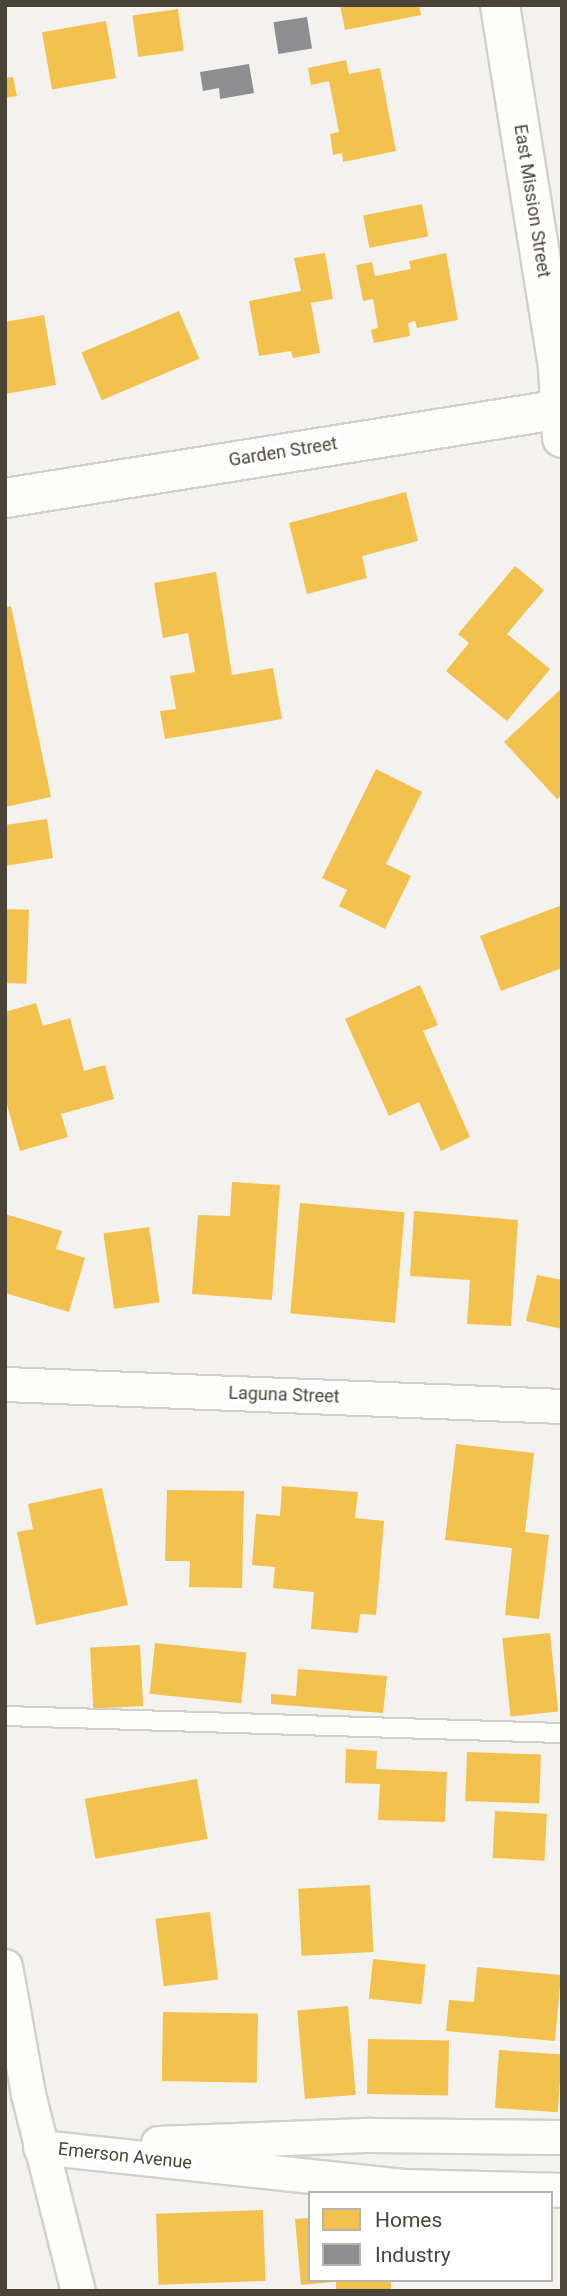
<!DOCTYPE html>
<html>
<head>
<meta charset="utf-8">
<style>
  body { margin:0 }
  #map { position:relative; width:567px; height:2296px; overflow:hidden; background:#f4f2ee; font-family:Roboto,sans-serif }
  div>[style] { position:absolute }
  [style*='--x'] { left:calc(var(--x)*1px); top:calc(var(--y)*1px); width:calc(var(--w)*1px); rotate:calc(var(--a)*1deg) }
  .homes>* { inset:0; background:#f2c14e; transform-origin:0 0 }
  .industry>* { inset:0; background:#8d8d92; transform-origin:0 0 }
  .roads { filter:drop-shadow(2px 0 #d2d0cb) drop-shadow(-2px 0 #d2d0cb) drop-shadow(0 2px #d2d0cb) drop-shadow(0 -2px #d2d0cb) }
  .service>* { height:18px; margin:-9px; padding:0 9px; transform-origin:9px; border-radius:9px; background:#fdfdfc }
  .minor>* { height:33px; margin:-16.5px; padding:0 16.5px; transform-origin:16.5px; border-radius:16.5px; background:#fdfdfc }
  .tertiary>* { height:38px; margin:-19px; padding:0 19px; transform-origin:19px; border-radius:19px; background:#fdfdfc }
  span { translate:-50% -50%; white-space:nowrap; text-align:center; line-height:1.15; -webkit-text-stroke:7px #fff; paint-order:stroke }
  .street-label { font-size:18px; color:#4b4439 }
  .frame { position:absolute; inset:0; border:7px solid #4b4439; pointer-events:none }
  .legend { position:absolute; left:308px; top:2191px; width:245px; height:91px; box-sizing:border-box; background:#fff; border:2px solid #b7b4b0; margin:0; padding:9px 12px; list-style:none; font-size:21px; color:#4b4439 }
  .legend li { display:flex; align-items:center; gap:14px; height:35px }
  .legend b { width:35px; border:2px solid #b7b4b0 }
</style>
</head>
<body>
<div id="map">
  <div class="homes">
    <div style="clip-path:polygon(340px 5px,419px 5px,421px 15px,345px 30px)"></div>
    <div style="left:178px;top:9px;width:42px;height:46px;rotate:82deg"></div>
    <div style="left:106px;top:21px;width:58px;height:65px;rotate:80deg"></div>
    <div style="clip-path:polygon(346px 60px,349px 74px,380px 68px,396px 151px,343px 162px,342px 153px,333px 155px,330px 134px,339px 132px,329px 81px,311px 85px,308px 68px)"></div>
    <div style="clip-path:polygon(13px 77px,17px 96px,5px 98px,5px 78px)"></div>
    <div style="left:422px;top:204px;width:33px;height:60px;rotate:79deg"></div>
    <div style="clip-path:polygon(325px 253px,333px 299px,311px 303px,320px 353px,293px 358px,291px 351px,259px 356px,249px 301px,301px 291px,294px 258px)"></div>
    <div style="clip-path:polygon(446px 253px,458px 320px,417px 328px,415px 321px,408px 323px,410px 336px,374px 343px,371px 330px,378px 328px,373px 299px,363px 301px,356px 265px,372px 262px,375px 276px,411px 269px,409px 261px)"></div>
    <div style="left:179px;top:311px;width:52px;height:106px;rotate:67deg"></div>
    <div style="clip-path:polygon(44px 315px,56px 385px,5px 394px,5px 322px)"></div>
    <div style="clip-path:polygon(406px 492px,418px 541px,362px 556px,367px 578px,307px 594px,289px 523px)"></div>
    <div style="clip-path:polygon(515px 566px,544px 590px,507px 634px,550px 669px,507px 721px,446px 671px,469px 643px,458px 634px)"></div>
    <div style="clip-path:polygon(216px 572px,232px 675px,273px 668px,282px 719px,165px 739px,160px 711px,176px 709px,170px 676px,195px 672px,188px 633px,163px 638px,154px 583px)"></div>
    <div style="clip-path:polygon(11px 606px,51px 797px,5px 807px,5px 608px)"></div>
    <div style="clip-path:polygon(562px 688px,562px 795px,557px 799px,504px 742px)"></div>
    <div style="clip-path:polygon(376px 769px,422px 792px,386px 864px,411px 876px,385px 929px,339px 906px,347px 890px,322px 878px)"></div>
    <div style="clip-path:polygon(47px 819px,53px 858px,5px 866px,5px 825px)"></div>
    <div style="clip-path:polygon(562px 905px,562px 968px,501px 991px,480px 936px)"></div>
    <div style="left:5px;top:909px;width:24px;height:74px;rotate:2deg"></div>
    <div style="clip-path:polygon(420px 985px,438px 1025px,423px 1031px,470px 1137px,441px 1151px,419px 1102px,389px 1116px,345px 1019px)"></div>
    <div style="clip-path:polygon(36px 1003px,43px 1026px,70px 1018px,84px 1071px,105px 1065px,114px 1099px,61px 1114px,68px 1137px,20px 1151px,5px 1098px,5px 1012px)"></div>
    <div style="clip-path:polygon(232px 1182px,280px 1185px,272px 1300px,192px 1294px,198px 1215px,230px 1216px)"></div>
    <div style="left:300px;top:1203px;width:105px;height:111px;rotate:5deg"></div>
    <div style="clip-path:polygon(414px 1211px,518px 1220px,511px 1326px,467px 1324px,470px 1280px,410px 1276px)"></div>
    <div style="clip-path:polygon(5px 1214px,62px 1231px,56px 1249px,85px 1258px,69px 1312px,5px 1293px)"></div>
    <div style="left:149px;top:1227px;width:76px;height:46px;rotate:82deg"></div>
    <div style="clip-path:polygon(537px 1275px,562px 1280px,562px 1329px,526px 1321px)"></div>
    <div style="clip-path:polygon(456px 1444px,534px 1453px,525px 1532px,549px 1535px,539px 1619px,505px 1615px,512px 1548px,445px 1540px)"></div>
    <div style="clip-path:polygon(282px 1486px,358px 1492px,355px 1518px,384px 1521px,376px 1615px,360px 1614px,358px 1633px,311px 1629px,314px 1592px,273px 1588px,275px 1567px,252px 1565px,256px 1514px,280px 1516px)"></div>
    <div style="clip-path:polygon(102px 1488px,128px 1605px,36px 1625px,17px 1532px,33px 1529px,28px 1504px)"></div>
    <div style="clip-path:polygon(167px 1490px,244px 1491px,242px 1588px,189px 1587px,190px 1561px,165px 1561px)"></div>
    <div style="left:550px;top:1633px;width:79px;height:48px;rotate:84deg"></div>
    <div style="left:155px;top:1643px;width:92px;height:51px;rotate:6deg"></div>
    <div style="left:140px;top:1645px;width:61px;height:50px;rotate:87deg"></div>
    <div style="clip-path:polygon(298px 1669px,387px 1676px,383px 1713px,271px 1704px,271px 1694px,296px 1696px)"></div>
    <div style="clip-path:polygon(346px 1749px,377px 1751px,376px 1769px,447px 1772px,445px 1822px,378px 1820px,380px 1784px,345px 1783px)"></div>
    <div style="left:467px;top:1752px;width:74px;height:49px;rotate:2deg"></div>
    <div style="left:197px;top:1779px;width:61px;height:114px;rotate:80deg"></div>
    <div style="left:495px;top:1811px;width:52px;height:47px;rotate:3deg"></div>
    <div style="left:370px;top:1885px;width:67px;height:72px;rotate:87deg"></div>
    <div style="left:210px;top:1912px;width:68px;height:55px;rotate:83deg"></div>
    <div style="left:373px;top:1959px;width:53px;height:40px;rotate:6deg"></div>
    <div style="clip-path:polygon(477px 1967px,561px 1975px,555px 2041px,446px 2031px,449px 2000px,474px 2002px)"></div>
    <div style="left:348px;top:2006px;width:89px;height:51px;rotate:85deg"></div>
    <div style="left:163px;top:2012px;width:95px;height:69px;rotate:1deg"></div>
    <div style="left:368px;top:2039px;width:81px;height:55px;rotate:1deg"></div>
    <div style="left:499px;top:2050px;width:63px;height:58px;rotate:4deg"></div>
    <div style="left:263px;top:2210px;width:71px;height:107px;rotate:88deg"></div>
    <div style="clip-path:polygon(310px 2218px,310px 2280px,333px 2282px,301px 2285px,295px 2219px)"></div>
    <div style="left:336px;top:2280px;width:55px;height:11px"></div>
  </div>
  <div class="industry">
    <div style="left:307px;top:17px;width:32px;height:34px;rotate:81deg"></div>
    <div style="clip-path:polygon(249px 64px,254px 93px,220px 99px,219px 88px,203px 91px,200px 72px)"></div>
  </div>
  <div class="roads">
    <div class="service">
      <div style="--x:5;--y:1716;--w:557;--a:1.75"></div>
    </div>
    <div class="minor">
      <div style="--x:5;--y:1384;--w:557;--a:2.26"></div>
      <div style="--x:5;--y:1966;--w:130;--a:79.8"></div>
      <div style="--x:28;--y:2094;--w:203;--a:75.8"></div>
      <div style="--x:158;--y:2143;--w:213;--a:-2.2"></div>
      <div style="--x:371;--y:2135;--w:191;--a:0.6"></div>
      <div style="--x:40;--y:2147;--w:365;--a:6.1"></div>
      <div style="--x:403;--y:2186;--w:159;--a:1.4"></div>
    </div>
    <div class="tertiary">
      <div style="--x:500;--y:5;--w:368;--a:80.9"></div>
      <div style="--x:558;--y:368;--w:70;--a:86.7"></div>
      <div style="--x:5;--y:498;--w:564;--a:-9.08"></div>
    </div>
  </div>
  <div class="street-label">
    <span style="left:532px;top:201px;rotate:81deg">East Mission Street</span>
    <span style="left:283px;top:452px;rotate:-9deg">Garden Street</span>
    <span style="left:284px;top:1395px;rotate:2deg">Laguna Street</span>
    <span style="left:125px;top:2156px;rotate:6deg">Emerson Avenue</span>
  </div>
  <div class="frame"></div>
  <ul class="legend">
  <li><b style="height:19px;background:#f2c14e"></b>Homes</li>
  <li><b style="height:19px;background:#8d8d92"></b>Industry</li>
  </ul>
</div>
</body>
</html>
